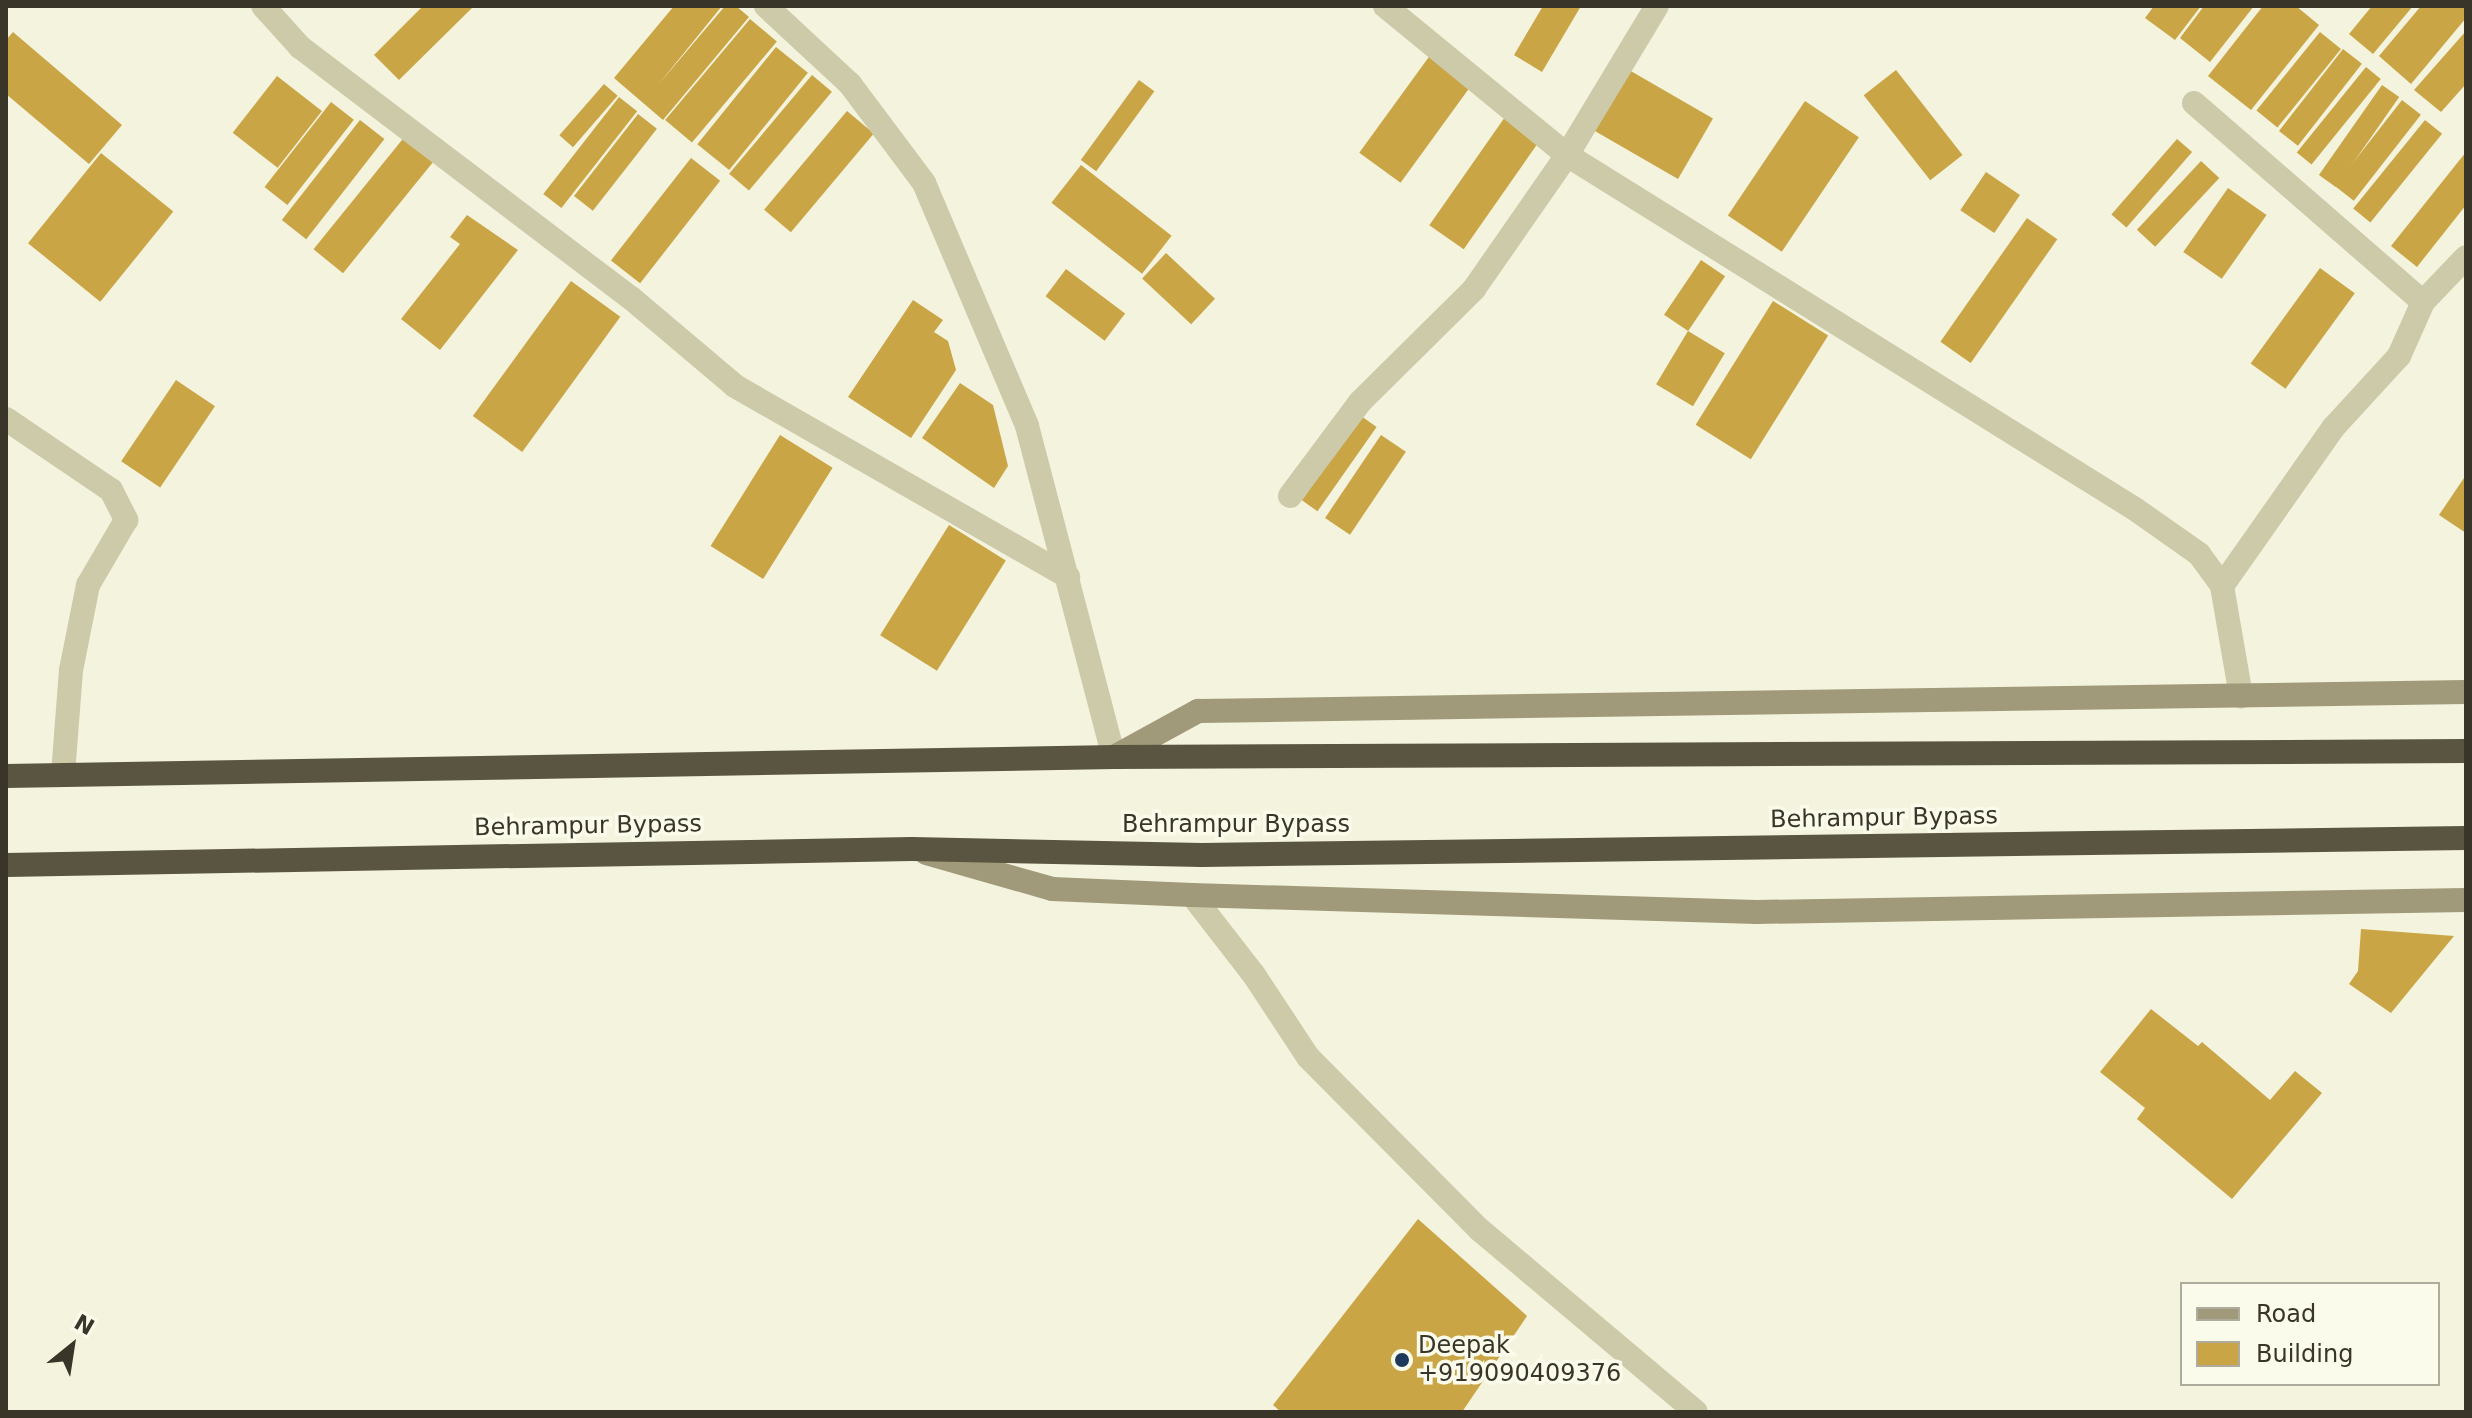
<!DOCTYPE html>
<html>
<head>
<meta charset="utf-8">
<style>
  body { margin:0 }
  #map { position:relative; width:2472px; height:1418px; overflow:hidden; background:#f3f3de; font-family:"DejaVu Sans",sans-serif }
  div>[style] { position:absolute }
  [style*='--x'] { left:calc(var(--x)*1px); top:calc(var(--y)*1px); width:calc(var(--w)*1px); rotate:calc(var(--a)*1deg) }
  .building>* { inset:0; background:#caa545; transform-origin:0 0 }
  .street>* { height:24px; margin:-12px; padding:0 12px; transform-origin:12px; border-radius:12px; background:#cccaa9 }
  .secondary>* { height:24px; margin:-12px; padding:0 12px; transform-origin:12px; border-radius:12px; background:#a09a7a }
  .highway>* { height:24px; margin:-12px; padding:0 12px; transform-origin:12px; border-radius:12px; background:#5a5540 }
  .dots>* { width:22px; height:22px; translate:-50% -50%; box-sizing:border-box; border:4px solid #fafbea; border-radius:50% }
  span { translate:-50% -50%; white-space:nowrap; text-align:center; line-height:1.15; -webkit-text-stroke:7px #fafbea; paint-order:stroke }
  .street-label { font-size:24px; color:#393629 }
  .poi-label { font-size:24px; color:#393629 }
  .left { translate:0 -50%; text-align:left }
  .frame { position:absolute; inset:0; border:8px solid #393629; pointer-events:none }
  .legend { position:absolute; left:2180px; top:1282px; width:260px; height:104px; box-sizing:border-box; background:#fafbea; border:2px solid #adac9d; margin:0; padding:10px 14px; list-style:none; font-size:24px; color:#393629 }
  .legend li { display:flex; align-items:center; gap:16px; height:40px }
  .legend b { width:40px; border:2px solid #adac9d }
  .north { position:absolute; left:32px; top:1306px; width:80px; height:80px; -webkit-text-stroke:6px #fafbea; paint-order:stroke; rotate:30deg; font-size:22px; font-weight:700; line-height:32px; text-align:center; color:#393629 }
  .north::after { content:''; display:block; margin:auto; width:28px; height:36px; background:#393629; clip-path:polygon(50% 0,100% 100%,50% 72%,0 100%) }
</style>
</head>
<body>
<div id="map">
  <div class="building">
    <div style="clip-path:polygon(423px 6px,474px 6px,399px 80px,374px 55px)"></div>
    <div style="clip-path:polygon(674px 6px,722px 6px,658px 85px,725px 6px,736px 6px,749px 17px,663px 120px,614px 78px)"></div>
    <div style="clip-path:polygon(1543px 6px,1581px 6px,1542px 72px,1514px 55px)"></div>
    <div style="clip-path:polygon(2154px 6px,2201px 6px,2175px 40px,2145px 18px)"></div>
    <div style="clip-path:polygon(2204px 6px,2254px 6px,2210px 62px,2180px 38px)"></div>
    <div style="clip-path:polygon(2263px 6px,2296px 6px,2319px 25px,2251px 110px,2208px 76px)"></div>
    <div style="clip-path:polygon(2372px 6px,2413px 6px,2373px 54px,2349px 34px)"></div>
    <div style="clip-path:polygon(2421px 6px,2466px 6px,2466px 18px,2411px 84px,2379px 56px)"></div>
    <div style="left:750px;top:19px;width:35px;height:132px;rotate:40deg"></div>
    <div style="clip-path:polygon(2466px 31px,2466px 84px,2441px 112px,2414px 90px)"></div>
    <div style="clip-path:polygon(13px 32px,122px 125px,89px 164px,6px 94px,6px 40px)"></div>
    <div style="left:2320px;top:32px;width:27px;height:101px;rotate:39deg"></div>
    <div style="left:776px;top:47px;width:41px;height:125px;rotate:39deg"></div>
    <div style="left:2343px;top:49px;width:24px;height:104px;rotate:38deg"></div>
    <div style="left:1431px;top:54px;width:51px;height:122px;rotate:36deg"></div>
    <div style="left:2366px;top:67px;width:19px;height:110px;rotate:39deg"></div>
    <div style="left:1629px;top:70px;width:97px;height:70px;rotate:30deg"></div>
    <div style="left:1896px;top:70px;width:108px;height:41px;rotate:52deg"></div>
    <div style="left:812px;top:75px;width:26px;height:129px;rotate:40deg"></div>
    <div style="left:277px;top:76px;width:57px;height:72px;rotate:38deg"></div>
    <div style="left:1139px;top:80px;width:19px;height:99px;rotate:36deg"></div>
    <div style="left:604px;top:84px;width:18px;height:68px;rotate:41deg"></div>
    <div style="left:2382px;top:85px;width:21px;height:110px;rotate:35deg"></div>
    <div style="left:619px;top:97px;width:23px;height:123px;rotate:38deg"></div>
    <div style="left:2402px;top:100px;width:24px;height:109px;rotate:38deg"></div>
    <div style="left:1805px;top:101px;width:65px;height:138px;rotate:34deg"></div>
    <div style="left:331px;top:102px;width:29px;height:108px;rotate:38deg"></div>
    <div style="left:847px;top:111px;width:35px;height:129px;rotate:40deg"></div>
    <div style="left:638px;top:114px;width:24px;height:104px;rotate:38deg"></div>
    <div style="left:1505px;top:117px;width:42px;height:132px;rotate:35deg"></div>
    <div style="left:360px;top:120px;width:31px;height:127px;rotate:38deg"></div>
    <div style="left:2425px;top:120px;width:22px;height:114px;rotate:39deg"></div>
    <div style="left:406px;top:135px;width:38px;height:147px;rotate:39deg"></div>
    <div style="left:2177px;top:139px;width:20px;height:100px;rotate:41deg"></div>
    <div style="clip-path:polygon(2466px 152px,2466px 205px,2417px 267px,2391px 246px)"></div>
    <div style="left:101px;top:153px;width:93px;height:116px;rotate:39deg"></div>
    <div style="left:691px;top:158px;width:37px;height:130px;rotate:38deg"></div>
    <div style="left:2201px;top:161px;width:25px;height:94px;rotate:43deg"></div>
    <div style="left:1081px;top:165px;width:115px;height:48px;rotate:38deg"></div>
    <div style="left:1986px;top:172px;width:41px;height:46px;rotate:34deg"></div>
    <div style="left:2228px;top:188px;width:47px;height:78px;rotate:35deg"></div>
    <div style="clip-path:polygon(467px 215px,518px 250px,440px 350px,401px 319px,460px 244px,450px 237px)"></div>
    <div style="left:2027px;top:218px;width:37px;height:151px;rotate:35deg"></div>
    <div style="left:1166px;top:253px;width:67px;height:35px;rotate:43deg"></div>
    <div style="left:1701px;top:260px;width:29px;height:66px;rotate:34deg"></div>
    <div style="left:2320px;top:268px;width:43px;height:118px;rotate:36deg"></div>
    <div style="left:1066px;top:269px;width:74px;height:34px;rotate:37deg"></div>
    <div style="left:571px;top:281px;width:61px;height:167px;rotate:36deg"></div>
    <div style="clip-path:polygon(913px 300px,943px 320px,934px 332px,948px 341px,956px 370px,911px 438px,848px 397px)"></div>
    <div style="left:1773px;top:301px;width:65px;height:146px;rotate:32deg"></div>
    <div style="left:1688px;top:331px;width:43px;height:62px;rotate:31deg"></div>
    <div style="left:176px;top:380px;width:47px;height:98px;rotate:34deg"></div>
    <div style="clip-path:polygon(960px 383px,993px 405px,1008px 466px,994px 488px,922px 438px)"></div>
    <div style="left:1361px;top:416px;width:19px;height:103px;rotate:35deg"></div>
    <div style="left:780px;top:435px;width:62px;height:131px;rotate:32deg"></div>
    <div style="left:1381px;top:435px;width:30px;height:100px;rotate:34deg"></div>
    <div style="clip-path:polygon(2466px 475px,2466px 533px,2439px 515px)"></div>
    <div style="left:949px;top:525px;width:67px;height:130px;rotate:32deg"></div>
    <div style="clip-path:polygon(2361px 929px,2454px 936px,2391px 1013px,2349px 984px,2358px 971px)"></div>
    <div style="clip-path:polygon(2151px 1009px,2198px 1046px,2202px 1042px,2270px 1100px,2295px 1071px,2322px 1093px,2232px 1199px,2137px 1119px,2145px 1108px,2100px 1072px)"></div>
    <div style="clip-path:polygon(1418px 1219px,1527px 1316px,1462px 1412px,1281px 1412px,1273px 1405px)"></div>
  </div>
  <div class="street">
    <div style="--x:263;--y:6;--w:55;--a:47.9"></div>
    <div style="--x:300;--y:47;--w:415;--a:37.2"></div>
    <div style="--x:631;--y:298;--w:136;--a:40.2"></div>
    <div style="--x:735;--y:386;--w:384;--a:29.8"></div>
    <div style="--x:766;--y:6;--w:115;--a:42.9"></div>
    <div style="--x:850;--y:84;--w:124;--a:53.2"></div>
    <div style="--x:924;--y:183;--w:264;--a:67"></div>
    <div style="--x:1027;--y:426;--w:342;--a:75.3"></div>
    <div style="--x:1385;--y:6;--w:235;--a:39.3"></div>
    <div style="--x:1567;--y:155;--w:669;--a:31.93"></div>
    <div style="--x:2135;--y:509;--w:78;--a:35.1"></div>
    <div style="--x:2199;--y:554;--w:39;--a:54"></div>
    <div style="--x:2222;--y:586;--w:112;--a:80.2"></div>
    <div style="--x:2194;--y:103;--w:303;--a:41"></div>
    <div style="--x:6;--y:419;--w:127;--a:34.1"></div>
    <div style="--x:111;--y:490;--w:34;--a:63"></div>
    <div style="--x:126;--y:520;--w:75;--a:120.3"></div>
    <div style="--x:88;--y:585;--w:87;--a:101.3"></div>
    <div style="--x:71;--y:670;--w:105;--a:94.4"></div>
    <div style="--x:1290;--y:496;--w:117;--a:-53.3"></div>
    <div style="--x:1360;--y:402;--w:161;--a:-44.7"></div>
    <div style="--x:1474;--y:289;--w:163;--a:-55.2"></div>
    <div style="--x:1567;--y:155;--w:174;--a:-58.9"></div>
    <div style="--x:2222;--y:586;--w:193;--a:-54.9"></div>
    <div style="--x:2333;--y:428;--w:98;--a:-47.5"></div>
    <div style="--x:2399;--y:356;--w:59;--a:-66"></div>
    <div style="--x:2423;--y:302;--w:62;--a:-46.3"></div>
    <div style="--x:1192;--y:895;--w:101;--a:52.2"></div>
    <div style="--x:1254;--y:975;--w:98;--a:56.6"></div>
    <div style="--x:1308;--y:1057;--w:244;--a:45.2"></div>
    <div style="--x:1480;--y:1230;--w:282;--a:40.1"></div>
  </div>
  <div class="secondary">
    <div style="--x:1114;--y:757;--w:96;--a:-28.7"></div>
    <div style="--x:1198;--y:711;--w:1268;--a:-0.86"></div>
    <div style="--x:926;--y:853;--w:131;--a:15.9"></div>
    <div style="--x:1052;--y:889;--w:140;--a:2.5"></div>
    <div style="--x:1192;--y:895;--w:565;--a:1.72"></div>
    <div style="--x:1757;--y:912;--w:709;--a:-0.97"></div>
  </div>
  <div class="highway">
    <div style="--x:6;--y:776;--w:1108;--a:-0.98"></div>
    <div style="--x:1114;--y:757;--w:1352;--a:-0.25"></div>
    <div style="--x:6;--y:865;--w:906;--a:-1.01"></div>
    <div style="--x:912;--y:849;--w:290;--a:1.2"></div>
    <div style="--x:1202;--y:855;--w:1264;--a:-0.77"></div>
  </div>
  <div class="dots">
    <div style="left:1402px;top:1360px;background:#1d3a5c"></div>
  </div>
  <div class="street-label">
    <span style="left:1884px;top:818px;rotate:-1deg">Behrampur Bypass</span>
    <span style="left:1236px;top:825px">Behrampur Bypass</span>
    <span style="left:588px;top:826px;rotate:-1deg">Behrampur Bypass</span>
  </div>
  <div class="poi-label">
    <span class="left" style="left:1418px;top:1360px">Deepak<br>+919090409376</span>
  </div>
  <div class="frame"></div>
  <ul class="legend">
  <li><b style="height:10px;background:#a09a7a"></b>Road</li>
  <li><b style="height:22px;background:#caa545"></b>Building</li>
  </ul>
  <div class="north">N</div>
</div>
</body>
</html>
